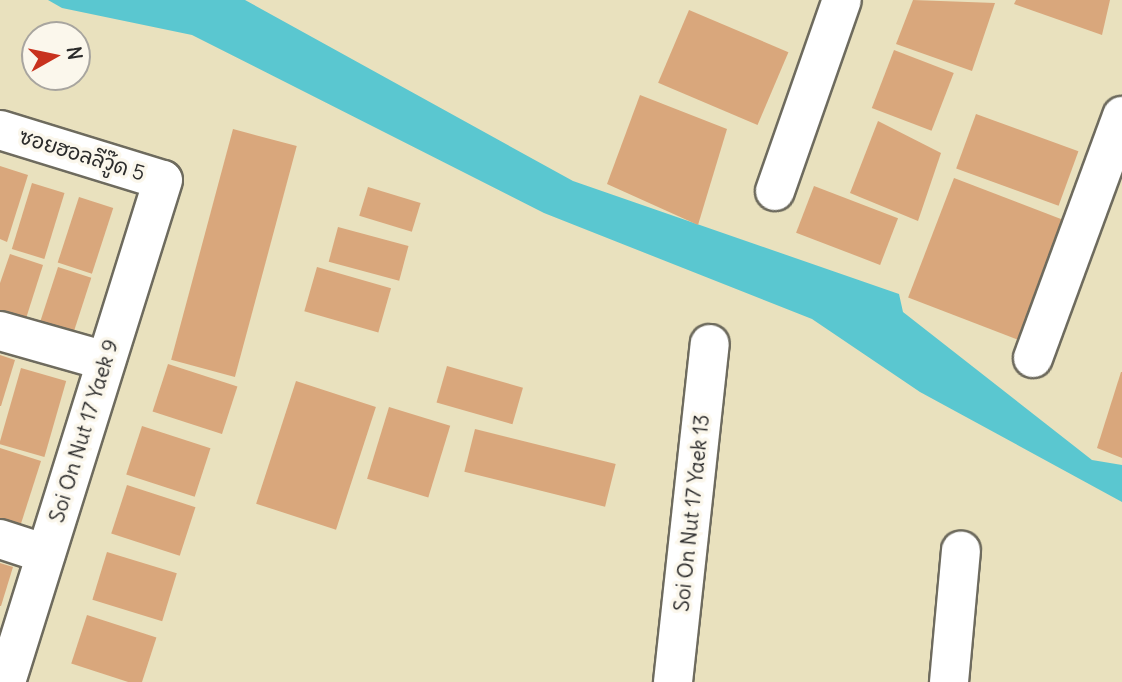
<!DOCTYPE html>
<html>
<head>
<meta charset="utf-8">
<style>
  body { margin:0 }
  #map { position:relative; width:1122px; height:682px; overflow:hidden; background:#e9e1be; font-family:Delius,"Playpen Sans Thai",sans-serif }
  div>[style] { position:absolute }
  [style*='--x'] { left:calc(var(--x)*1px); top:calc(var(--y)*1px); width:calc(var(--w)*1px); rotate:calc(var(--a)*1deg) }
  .water>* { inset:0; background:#5ac7d0 }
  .building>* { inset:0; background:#d9a77c; transform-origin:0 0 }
  .roads { filter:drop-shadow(2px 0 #6e6b5e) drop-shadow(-2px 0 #6e6b5e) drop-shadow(0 2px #6e6b5e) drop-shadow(0 -2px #6e6b5e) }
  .minor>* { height:38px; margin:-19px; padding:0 19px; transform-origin:19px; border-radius:19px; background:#fff }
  span { translate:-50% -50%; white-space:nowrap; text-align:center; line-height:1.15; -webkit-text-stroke:7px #fbf7ec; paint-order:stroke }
  .street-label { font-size:21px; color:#2b2b2b }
  .north { position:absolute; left:21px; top:21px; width:70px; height:70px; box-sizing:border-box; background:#fbf7ec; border:2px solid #a8a59f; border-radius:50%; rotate:81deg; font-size:19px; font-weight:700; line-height:28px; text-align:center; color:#2b2b2b }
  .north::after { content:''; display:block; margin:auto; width:24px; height:32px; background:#c8321e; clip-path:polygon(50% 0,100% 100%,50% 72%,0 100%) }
</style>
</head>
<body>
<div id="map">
  <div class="water">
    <div style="clip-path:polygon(48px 0,245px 0,573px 181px,899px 294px,903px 312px,1092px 460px,1122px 465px,1122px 502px,920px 392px,812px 319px,544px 213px,192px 35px,62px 8px)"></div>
  </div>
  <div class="building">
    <div style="clip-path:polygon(913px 0,995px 3px,972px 71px,896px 44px)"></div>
    <div style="clip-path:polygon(1016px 0,1110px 0,1102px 35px,1014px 4px)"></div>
    <div style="left:689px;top:10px;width:108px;height:79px;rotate:23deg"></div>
    <div style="left:894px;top:50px;width:64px;height:62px;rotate:21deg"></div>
    <div style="clip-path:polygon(640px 95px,727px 129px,698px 225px,607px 184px)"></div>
    <div style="left:976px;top:114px;width:109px;height:58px;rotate:20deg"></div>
    <div style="clip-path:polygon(878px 121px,941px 153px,918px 221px,850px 193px)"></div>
    <div style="left:233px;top:129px;width:66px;height:239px;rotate:15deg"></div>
    <div style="clip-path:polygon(0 166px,28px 175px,7px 242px,0 239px)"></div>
    <div style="left:954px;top:178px;width:118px;height:128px;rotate:21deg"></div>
    <div style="left:32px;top:183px;width:34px;height:69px;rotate:17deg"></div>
    <div style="left:814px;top:186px;width:90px;height:50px;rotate:21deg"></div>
    <div style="left:368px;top:187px;width:55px;height:30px;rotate:17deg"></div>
    <div style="left:79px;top:197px;width:36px;height:69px;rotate:18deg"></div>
    <div style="left:338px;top:227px;width:73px;height:36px;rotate:15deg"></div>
    <div style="clip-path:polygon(10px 254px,43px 265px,22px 331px,0 323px,0 283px)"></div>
    <div style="left:58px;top:267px;width:35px;height:70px;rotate:18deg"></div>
    <div style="left:317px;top:267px;width:77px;height:46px;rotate:16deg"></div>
    <div style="clip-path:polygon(0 355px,15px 360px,1px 406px,0 406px)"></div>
    <div style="left:168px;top:364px;width:73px;height:50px;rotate:18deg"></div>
    <div style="left:447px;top:366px;width:79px;height:38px;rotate:16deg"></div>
    <div style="left:21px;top:368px;width:47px;height:79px;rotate:16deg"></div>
    <div style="clip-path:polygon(1121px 372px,1122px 372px,1122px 458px,1097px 448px)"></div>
    <div style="left:296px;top:381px;width:84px;height:129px;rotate:18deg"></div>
    <div style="left:389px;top:407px;width:64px;height:75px;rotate:17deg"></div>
    <div style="left:142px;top:426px;width:72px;height:51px;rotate:18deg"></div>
    <div style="left:475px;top:429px;width:145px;height:44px;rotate:14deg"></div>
    <div style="clip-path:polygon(0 448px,41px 461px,18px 533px,0 527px)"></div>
    <div style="left:127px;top:485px;width:72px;height:51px;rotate:18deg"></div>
    <div style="left:107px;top:552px;width:73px;height:50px;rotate:17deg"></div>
    <div style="clip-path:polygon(0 563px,13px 567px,1px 606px,0 606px)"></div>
    <div style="left:87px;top:615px;width:73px;height:51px;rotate:18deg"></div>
  </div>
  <div class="roads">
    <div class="minor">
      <div style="--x:0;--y:130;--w:170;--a:17.1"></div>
      <div style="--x:163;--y:180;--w:526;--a:107.37"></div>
      <div style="--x:775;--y:191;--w:202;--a:-70.7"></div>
      <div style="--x:0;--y:331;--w:110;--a:15.8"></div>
      <div style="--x:1033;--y:358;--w:258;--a:-69.8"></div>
      <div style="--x:0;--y:539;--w:48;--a:18.1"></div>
      <div style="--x:673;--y:682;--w:340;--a:-83.8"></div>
      <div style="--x:949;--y:682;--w:132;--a:-84.8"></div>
    </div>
  </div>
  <div class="street-label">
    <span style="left:82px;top:155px;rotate:17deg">ซอยฮอลลีวู๊ด 5</span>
    <span style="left:84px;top:431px;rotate:-73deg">Soi On Nut 17 Yaek 9</span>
    <span style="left:692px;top:513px;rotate:-84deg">Soi On Nut 17 Yaek 13</span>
  </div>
  <div class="north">N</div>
</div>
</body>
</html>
